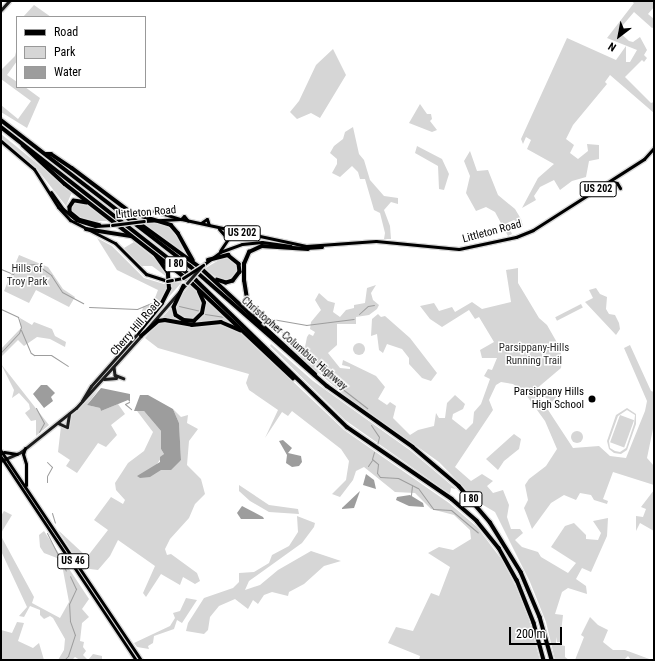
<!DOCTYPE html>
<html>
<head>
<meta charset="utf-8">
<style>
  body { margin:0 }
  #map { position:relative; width:655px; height:661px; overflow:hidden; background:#fff; font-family:"Roboto Condensed",sans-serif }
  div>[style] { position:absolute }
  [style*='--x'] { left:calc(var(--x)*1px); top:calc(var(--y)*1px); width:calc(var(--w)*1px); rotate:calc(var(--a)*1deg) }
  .green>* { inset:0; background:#d6d6d6; transform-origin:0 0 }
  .round { border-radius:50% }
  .water>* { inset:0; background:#9d9d9d }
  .stream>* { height:1px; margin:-0.5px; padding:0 0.5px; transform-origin:0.5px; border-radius:0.5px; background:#9d9d9d }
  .roads { filter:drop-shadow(1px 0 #dbdbdb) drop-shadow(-1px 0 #dbdbdb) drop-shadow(0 1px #dbdbdb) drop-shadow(0 -1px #dbdbdb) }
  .secondary>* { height:2.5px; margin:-1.25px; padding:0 1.25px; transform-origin:1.25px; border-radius:1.25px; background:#1c1c1c }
  .primary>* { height:3px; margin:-1.5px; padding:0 1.5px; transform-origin:1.5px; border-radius:1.5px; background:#000 }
  .trunk>* { height:3px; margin:-1.5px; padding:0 1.5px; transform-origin:1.5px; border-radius:1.5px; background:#000 }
  .motorway>* { height:3.5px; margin:-1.75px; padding:0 1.75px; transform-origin:1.75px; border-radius:1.75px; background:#000 }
  .bridges { filter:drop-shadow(1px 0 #dbdbdb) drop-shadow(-1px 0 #dbdbdb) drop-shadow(0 1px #dbdbdb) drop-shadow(0 -1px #dbdbdb) }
  .secondary-bridge>* { height:2.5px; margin:-1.25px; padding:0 1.25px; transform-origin:1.25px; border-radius:1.25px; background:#1c1c1c }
  .primary-bridge>* { height:3px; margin:-1.5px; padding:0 1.5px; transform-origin:1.5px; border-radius:1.5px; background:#000 }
  .dots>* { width:11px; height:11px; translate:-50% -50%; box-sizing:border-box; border:2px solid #fff; border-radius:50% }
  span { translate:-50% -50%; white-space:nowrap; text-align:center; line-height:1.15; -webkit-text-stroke:3px #fff; paint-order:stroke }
  .shield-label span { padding:1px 3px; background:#fff; border:1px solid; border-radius:3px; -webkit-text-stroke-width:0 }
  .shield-label { font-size:10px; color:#000; font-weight:700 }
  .street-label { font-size:11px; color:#000 }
  .park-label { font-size:11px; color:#2d2d2d }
  .poi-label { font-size:11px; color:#000 }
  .right { translate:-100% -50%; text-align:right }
  .frame { position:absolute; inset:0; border:2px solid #000; pointer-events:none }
  .legend { position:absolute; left:16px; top:16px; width:130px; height:72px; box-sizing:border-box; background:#fff; border:1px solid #999; margin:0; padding:5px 7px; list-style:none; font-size:12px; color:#000 }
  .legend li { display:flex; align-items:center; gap:8px; height:20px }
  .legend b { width:20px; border:1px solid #999 }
  .north { position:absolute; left:599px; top:16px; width:40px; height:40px; -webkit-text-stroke:3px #fff; paint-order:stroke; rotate:212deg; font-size:11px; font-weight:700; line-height:16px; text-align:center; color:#000 }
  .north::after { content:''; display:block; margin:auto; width:14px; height:18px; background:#000; clip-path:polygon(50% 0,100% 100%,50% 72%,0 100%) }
  .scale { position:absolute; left:509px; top:627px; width:53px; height:18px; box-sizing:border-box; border:2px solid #000; border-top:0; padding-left:5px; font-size:12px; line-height:14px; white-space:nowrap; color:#000; -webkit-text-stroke:3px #fff; paint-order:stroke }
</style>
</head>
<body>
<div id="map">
  <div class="green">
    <div style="clip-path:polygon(631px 1px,654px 1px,654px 7px,648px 14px,654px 19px,654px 27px,652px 28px,634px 12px,618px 31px,629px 41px,633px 42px,640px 37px,647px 50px,644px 55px,647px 58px,644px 62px,642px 60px,625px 77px,651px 103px,654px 102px,654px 113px,610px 75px,605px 82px,607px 84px,573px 125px,566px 139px,574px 145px,570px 153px,578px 159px,588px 151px,587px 144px,599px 145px,599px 159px,589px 161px,586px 177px,572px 181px,560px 190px,554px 180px,540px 187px,534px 196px,536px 200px,522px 208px,538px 178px,554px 164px,527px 149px,531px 140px,526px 137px,523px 144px,521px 139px,567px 38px,616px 60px,626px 46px,626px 62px,630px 62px,637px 50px,607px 38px,634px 3px)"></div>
    <div style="clip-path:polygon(34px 5px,51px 17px,23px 17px)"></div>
    <div style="clip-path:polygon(17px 48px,17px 61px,7px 75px,17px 82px,17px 87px,25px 87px,40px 98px,27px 128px,1px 112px,1px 105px,18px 119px,31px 101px,1px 79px,1px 70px,15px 56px)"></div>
    <div style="clip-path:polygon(333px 49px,346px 75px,320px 118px,311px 113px,297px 119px,290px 112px,299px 101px,316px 65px)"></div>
    <div style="clip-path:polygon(420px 104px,427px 114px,431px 114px,432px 119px,430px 121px,437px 130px,432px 132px,409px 123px)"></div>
    <div style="clip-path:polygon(353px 127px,359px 154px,364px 160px,370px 180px,384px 196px,398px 198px,398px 204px,391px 202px,384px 210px,390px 226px,391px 239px,384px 239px,385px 233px,380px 213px,374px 210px,365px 179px,360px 179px,358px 172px,352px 166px,340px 177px,332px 173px,337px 164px,337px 159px,330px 153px,334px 146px,343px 139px,345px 132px)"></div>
    <div style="clip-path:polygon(1px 134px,72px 192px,66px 206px,37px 169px,1px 138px)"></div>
    <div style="clip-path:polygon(417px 146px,442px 159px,449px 174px,444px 190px,439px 189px,438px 166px,415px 153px)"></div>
    <div style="clip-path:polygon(470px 151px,477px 171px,488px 170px,498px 195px,515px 209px,521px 219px,523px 226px,514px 220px,507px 223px,512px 234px,508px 236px,495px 212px,486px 207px,476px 211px,466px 193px,470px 176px,464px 161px)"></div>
    <div style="clip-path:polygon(76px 201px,83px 202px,110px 221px,92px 221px,82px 218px,70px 210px)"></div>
    <div style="clip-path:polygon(154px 222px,172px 228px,182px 245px,183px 252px,144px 224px)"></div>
    <div style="clip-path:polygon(97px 238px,112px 246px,144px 278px,164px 284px,182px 282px,152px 316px,151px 312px,142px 311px,143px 307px,153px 303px,158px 290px,117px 270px)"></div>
    <div style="clip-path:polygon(134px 242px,158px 261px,167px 277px,152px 266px,139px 266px,124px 248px)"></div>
    <div style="clip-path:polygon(19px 255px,48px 267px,63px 289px,75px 297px,69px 307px,36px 290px,29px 303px,4px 291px)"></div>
    <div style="clip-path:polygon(224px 257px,229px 257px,238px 268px,236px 275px,231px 280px,221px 280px,204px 269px)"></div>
    <div style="clip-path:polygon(518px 268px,518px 283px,539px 318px,547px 325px,559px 346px,562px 358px,561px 368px,535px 390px,573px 448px,599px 446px,610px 456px,626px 458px,645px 411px,647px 401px,624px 348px,630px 345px,651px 391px,654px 392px,654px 424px,647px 458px,654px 466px,654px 485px,613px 472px,603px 499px,608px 501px,607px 504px,594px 500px,591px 495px,580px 493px,576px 500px,564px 495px,551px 503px,532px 529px,524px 508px,528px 500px,525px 485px,529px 479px,546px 466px,557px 449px,545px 421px,524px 392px,513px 384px,501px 382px,496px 385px,489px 400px,493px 410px,455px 467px,471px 481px,482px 474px,493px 481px,487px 486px,493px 493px,503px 490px,509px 505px,507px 517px,511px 529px,520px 529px,523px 533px,515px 540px,522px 547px,538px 552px,541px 557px,568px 573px,576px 563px,551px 547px,565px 526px,574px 523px,586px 535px,586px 539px,598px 540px,601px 533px,593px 521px,608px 518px,607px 536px,591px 572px,582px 568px,576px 579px,586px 586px,587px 594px,568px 588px,562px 592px,555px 614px,563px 615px,560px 642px,557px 642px,556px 637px,556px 644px,565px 646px,565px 657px,569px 660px,555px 660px,546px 622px,530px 582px,495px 512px,478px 502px,439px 462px,346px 396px,283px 343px,292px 339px,305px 347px,307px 337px,309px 334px,313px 336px,315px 332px,310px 329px,311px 322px,321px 310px,315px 300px,319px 293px,328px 301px,335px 303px,333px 312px,340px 317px,346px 310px,354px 308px,354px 305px,365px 303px,367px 288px,376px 285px,371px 293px,373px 300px,379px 305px,377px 309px,369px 315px,356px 317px,356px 324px,337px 324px,337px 345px,328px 353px,340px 368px,350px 369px,350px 367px,342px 365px,343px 360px,376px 376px,385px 387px,378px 399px,387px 405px,390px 402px,396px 406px,393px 418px,410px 435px,418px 430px,434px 426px,436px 413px,439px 418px,445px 418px,447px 403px,455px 395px,465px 404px,463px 409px,453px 414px,452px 419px,466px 430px,473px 423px,474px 412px,481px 404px,490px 379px,484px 376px,488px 369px,492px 370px,497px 358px,482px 358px,480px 350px,494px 342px,479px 317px,475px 319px,469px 310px,442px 327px,430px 319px,420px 306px,434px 303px,439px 311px,452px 307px,455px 312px,472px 302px,482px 309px,511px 302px,506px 270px)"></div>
    <div style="clip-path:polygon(191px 284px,201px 297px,201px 309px,194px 318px,196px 322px,203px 316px,207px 300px,344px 430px,449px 503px,477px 527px,502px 560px,516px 587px,529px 620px,540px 660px,419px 660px,420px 656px,388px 643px,396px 627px,413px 631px,431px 593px,439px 596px,450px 567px,428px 553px,439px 547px,453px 550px,471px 539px,470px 530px,454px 515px,431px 509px,415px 493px,395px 492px,364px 467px,356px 471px,353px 480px,340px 497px,332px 494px,346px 480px,349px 461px,341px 449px,292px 411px,288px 416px,282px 412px,265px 438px,278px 410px,249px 390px,246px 383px,249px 374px,158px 348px,145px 338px)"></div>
    <div style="clip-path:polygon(596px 288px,600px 294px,607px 297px,606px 309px,609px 314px,615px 315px,619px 323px,620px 329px,616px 335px,585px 302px,593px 298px,589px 290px)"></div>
    <div style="left:581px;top:304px;width:4px;height:29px;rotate:63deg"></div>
    <div style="clip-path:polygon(378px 314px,381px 317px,385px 316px,410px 338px,437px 373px,431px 381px,422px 378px,409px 364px,409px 358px,402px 349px,387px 344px,383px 353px,379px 350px,377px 334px,371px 336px,372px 319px)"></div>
    <div style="clip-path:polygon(20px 318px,32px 325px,34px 322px,52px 329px,55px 336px,66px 342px,65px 347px,50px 339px,37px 337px,24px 346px,18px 340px,1px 357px,1px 349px,21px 328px)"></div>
    <div class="round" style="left:353px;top:343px;width:12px;height:12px"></div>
    <div style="clip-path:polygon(271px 344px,313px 381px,411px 451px,456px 489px,451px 488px,450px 494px,345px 420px,270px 346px)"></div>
    <div style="clip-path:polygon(1px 364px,49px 425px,36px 436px,36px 420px,31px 421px,25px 413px,30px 409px,29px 404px,19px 393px,12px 398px,14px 390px)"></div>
    <div style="clip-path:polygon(99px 389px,87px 405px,100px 408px,101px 411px,118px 404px,125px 414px,111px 425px,117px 435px,106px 447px,98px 443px,77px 473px,66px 466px,70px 460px,58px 452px,61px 426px)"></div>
    <div style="clip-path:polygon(552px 389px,557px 396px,551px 403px,543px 395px)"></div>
    <div style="clip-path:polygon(evenodd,627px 408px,636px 414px,636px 424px,627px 450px,621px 454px,614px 453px,609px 449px,607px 441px,616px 415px,627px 408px,627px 410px,635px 415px,634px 424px,626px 448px,620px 452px,615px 451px,610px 448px,609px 441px,618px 416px,627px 410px)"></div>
    <div style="clip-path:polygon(173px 409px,181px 417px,188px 415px,187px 423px,198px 429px,189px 441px,187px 465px,201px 479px,205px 494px,195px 504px,189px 518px,170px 539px,165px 549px,167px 555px,171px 554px,197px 573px,200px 581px,195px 584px,183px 577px,180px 585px,161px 574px,146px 597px,143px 593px,155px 566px,118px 540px,110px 556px,98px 570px,82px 568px,58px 530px,87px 557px,108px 530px,94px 520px,111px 497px,123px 504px,125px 500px,116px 490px,115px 483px,128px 463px,144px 451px,153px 432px,137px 411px,144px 411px,161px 431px,161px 449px,164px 454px,157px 464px,161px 470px,181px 460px,179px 423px)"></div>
    <div style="left:620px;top:415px;width:15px;height:29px;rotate:20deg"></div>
    <div class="round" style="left:571px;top:431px;width:12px;height:12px"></div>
    <div style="clip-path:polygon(514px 434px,521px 439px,519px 449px,504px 461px,498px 470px,486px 459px)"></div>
    <div style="clip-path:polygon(239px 485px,269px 505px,298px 509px,299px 514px,269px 512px,250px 501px,239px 491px)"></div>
    <div style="clip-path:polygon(654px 490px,654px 531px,640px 523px,636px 531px,636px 516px,643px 517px,646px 509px,641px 507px)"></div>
    <div style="clip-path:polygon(4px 511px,12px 515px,1px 533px,1px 516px)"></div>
    <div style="clip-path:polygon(297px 516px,315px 523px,314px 527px,302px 543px,249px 581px,245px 590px,260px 585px,278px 570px,311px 551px,341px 561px,324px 566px,304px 584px,289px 592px,288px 596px,272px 592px,264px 595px,258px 604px,253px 600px,248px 609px,235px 599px,219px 606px,210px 617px,208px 630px,204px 634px,186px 631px,188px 623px,204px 598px,233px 588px,239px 582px,239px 573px,254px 572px,269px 563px,272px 555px,289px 546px,298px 532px)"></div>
    <div style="clip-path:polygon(44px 531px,89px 599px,82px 609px,89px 617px,82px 623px,80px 641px,84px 642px,83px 647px,86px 651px,83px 655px,88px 660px,93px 654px,102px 656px,102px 660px,80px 660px,75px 657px,72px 660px,58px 660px,64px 650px,65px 639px,53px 618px,50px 616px,44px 619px,40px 615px,40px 610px,30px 606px,24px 617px,19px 616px,27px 607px,1px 551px,1px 536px,34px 597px,32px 603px,60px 618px,69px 602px,63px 570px,57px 558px,44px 553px,40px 547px,39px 535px)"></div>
    <div style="clip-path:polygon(186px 598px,197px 600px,182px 623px,177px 620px,174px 629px,154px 636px,153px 643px,148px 646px,149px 649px,137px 647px,134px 643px,170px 626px,175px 618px,173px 613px,180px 611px)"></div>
    <div style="clip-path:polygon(590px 617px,598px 625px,608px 630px,603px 642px,613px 650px,625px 650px,652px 660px,631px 660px,628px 656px,624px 660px,575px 660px,584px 637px,581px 635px)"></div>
    <div style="clip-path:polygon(17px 622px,24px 623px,18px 641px,33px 648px,39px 643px,44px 660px,1px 660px,1px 630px,12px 633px)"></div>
  </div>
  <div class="water">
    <div style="clip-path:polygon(41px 385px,47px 385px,55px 393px,51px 397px,53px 401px,44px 408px,33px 394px)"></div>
    <div style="clip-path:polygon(101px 388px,130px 394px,130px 402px,128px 400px,101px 411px,100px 408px,87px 405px)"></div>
    <div style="clip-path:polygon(140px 395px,148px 395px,173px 409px,179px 423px,181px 460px,171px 470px,161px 470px,150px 477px,140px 478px,137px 476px,160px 462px,160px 457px,164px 454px,161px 449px,161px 431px,144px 411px,134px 411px)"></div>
    <div style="clip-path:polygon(283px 440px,292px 448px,288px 453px,301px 456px,302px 462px,299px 466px,292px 467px,286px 463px,287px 455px,279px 441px)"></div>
    <div style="clip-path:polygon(366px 474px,374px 480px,376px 489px,363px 485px)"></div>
    <div style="clip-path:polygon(360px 491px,354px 508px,342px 509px,342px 508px)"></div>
    <div style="clip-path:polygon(410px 495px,423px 503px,424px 507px,409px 506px,396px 500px,397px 497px)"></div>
    <div style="clip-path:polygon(242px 506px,263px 517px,264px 519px,241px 519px,237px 513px)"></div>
  </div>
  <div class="stream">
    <div style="--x:1;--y:269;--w:13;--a:23"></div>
    <div style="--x:13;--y:274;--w:13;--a:-45"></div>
    <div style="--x:22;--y:265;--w:14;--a:-4"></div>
    <div style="--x:36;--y:264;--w:19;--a:36"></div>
    <div style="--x:51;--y:275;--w:20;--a:57"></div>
    <div style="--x:62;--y:292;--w:24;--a:28"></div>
    <div style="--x:179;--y:306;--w:22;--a:13"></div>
    <div style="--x:89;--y:307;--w:48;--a:2.4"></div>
    <div style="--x:137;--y:309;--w:15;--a:-23"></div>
    <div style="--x:1;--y:309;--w:19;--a:25"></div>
    <div style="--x:18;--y:317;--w:10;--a:73"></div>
    <div style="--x:21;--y:327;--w:6;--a:108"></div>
    <div style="--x:19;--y:333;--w:26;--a:133"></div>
    <div style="--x:205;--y:314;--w:18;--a:9"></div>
    <div style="--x:258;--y:314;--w:14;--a:21"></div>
    <div style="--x:271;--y:319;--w:26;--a:50"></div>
    <div style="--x:288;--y:339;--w:36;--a:37"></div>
    <div style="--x:317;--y:361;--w:19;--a:58"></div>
    <div style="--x:327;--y:377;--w:51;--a:37.8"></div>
    <div style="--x:359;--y:314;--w:12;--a:-42"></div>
    <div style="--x:368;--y:306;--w:6;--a:-9"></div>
    <div style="--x:272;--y:319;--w:35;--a:10"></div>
    <div style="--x:306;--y:325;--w:48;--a:-7.1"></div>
    <div style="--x:21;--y:330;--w:25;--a:67"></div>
    <div style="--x:31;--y:353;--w:4;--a:34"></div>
    <div style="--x:34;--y:355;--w:17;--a:0"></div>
    <div style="--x:51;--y:355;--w:20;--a:33"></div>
    <div style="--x:129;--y:402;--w:4;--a:153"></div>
    <div style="--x:125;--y:404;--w:8;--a:40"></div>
    <div style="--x:36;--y:408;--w:17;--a:62"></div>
    <div style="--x:44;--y:423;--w:10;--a:119"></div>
    <div style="--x:371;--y:425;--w:14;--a:56"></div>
    <div style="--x:379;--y:437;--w:8;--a:104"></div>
    <div style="--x:374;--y:452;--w:7;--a:106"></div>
    <div style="--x:372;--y:459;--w:8;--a:40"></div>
    <div style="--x:378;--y:464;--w:9;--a:96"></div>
    <div style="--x:377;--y:473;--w:5;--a:53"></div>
    <div style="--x:380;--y:477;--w:18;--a:3"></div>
    <div style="--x:398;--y:478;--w:22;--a:27"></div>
    <div style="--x:418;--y:488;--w:26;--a:54"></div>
    <div style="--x:433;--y:509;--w:18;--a:3"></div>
    <div style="--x:451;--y:510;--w:35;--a:40"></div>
    <div style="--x:47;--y:462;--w:7;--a:45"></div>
    <div style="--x:52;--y:467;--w:10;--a:119"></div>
    <div style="--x:47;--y:476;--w:6;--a:90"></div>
    <div style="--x:368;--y:466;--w:7;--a:-56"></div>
    <div style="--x:411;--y:495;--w:9;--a:-84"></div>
    <div style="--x:52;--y:513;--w:10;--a:73"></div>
    <div style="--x:47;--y:533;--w:42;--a:63.4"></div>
    <div style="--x:64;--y:660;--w:6;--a:-45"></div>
    <div style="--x:68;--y:656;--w:22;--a:-72"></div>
    <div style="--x:75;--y:635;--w:15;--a:-110"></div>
    <div style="--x:70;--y:621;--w:17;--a:-93"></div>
    <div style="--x:69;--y:604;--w:17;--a:-65"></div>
    <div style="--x:76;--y:589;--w:14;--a:-115"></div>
  </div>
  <div class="roads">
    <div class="secondary">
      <div style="--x:1;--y:10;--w:12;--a:-48"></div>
      <div style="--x:147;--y:329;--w:61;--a:-49"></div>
      <div style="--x:114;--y:367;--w:8;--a:83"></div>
      <div style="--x:115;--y:375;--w:9;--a:21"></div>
      <div style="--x:104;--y:379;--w:12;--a:-5"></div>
      <div style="--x:82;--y:401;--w:17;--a:-59"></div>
      <div style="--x:91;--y:386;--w:71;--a:-48.4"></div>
      <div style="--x:58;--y:423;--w:10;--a:24"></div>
      <div style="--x:67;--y:427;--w:13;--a:-81"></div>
      <div style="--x:1;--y:461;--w:22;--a:-24"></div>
      <div style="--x:21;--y:452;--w:70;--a:-38.7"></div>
      <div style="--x:76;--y:408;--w:97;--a:-47.9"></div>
    </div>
    <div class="primary">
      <div style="--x:1;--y:141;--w:43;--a:40.3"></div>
      <div style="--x:34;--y:169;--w:45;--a:57.7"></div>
      <div style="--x:58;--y:207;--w:18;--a:47"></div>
      <div style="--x:70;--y:220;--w:51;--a:27.1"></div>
      <div style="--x:115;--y:243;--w:44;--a:45"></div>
      <div style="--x:146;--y:274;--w:22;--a:18"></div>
      <div style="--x:610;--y:181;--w:7;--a:16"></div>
      <div style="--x:617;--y:183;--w:6;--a:59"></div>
      <div style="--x:51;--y:192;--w:21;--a:55"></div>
      <div style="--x:63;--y:209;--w:17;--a:40"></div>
      <div style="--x:76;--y:220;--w:20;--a:18"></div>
      <div style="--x:95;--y:226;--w:17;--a:-3"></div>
      <div style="--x:154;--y:211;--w:28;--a:17"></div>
      <div style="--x:181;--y:219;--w:4;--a:-45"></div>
      <div style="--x:184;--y:216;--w:6;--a:51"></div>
      <div style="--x:144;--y:221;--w:37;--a:-3"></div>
      <div style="--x:181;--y:219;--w:128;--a:12.2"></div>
      <div style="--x:306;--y:246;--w:70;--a:-4.1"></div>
      <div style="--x:376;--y:241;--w:83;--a:5.5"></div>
      <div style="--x:459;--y:249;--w:58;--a:-11.9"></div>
      <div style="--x:516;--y:237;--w:18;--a:-22"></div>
      <div style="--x:533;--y:230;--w:132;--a:-32.6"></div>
      <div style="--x:644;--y:159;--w:15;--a:-48"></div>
      <div style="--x:201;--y:223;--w:7;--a:-34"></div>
      <div style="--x:207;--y:219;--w:6;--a:72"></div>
      <div style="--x:219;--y:229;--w:13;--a:48"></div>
      <div style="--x:228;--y:239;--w:14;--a:124"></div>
      <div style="--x:230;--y:230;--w:7;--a:-27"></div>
      <div style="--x:236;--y:227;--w:6;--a:59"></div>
      <div style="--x:306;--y:248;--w:16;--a:-4"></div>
      <div style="--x:203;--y:265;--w:21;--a:-37"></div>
      <div style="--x:220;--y:252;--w:23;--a:-20"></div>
      <div style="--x:242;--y:244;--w:20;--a:-6"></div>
      <div style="--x:262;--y:242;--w:29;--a:8"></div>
      <div style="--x:172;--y:280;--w:11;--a:-10"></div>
    </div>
    <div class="trunk">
      <div style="--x:25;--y:448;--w:6;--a:108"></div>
      <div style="--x:23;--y:454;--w:10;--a:73"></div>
      <div style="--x:26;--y:464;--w:21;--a:90"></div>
      <div style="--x:1;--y:451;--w:252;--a:56.2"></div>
      <div style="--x:4;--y:452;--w:13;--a:9"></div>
      <div style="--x:1;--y:457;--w:244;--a:56.4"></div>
    </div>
    <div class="motorway">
      <div style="--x:1;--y:120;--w:239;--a:37.7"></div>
      <div style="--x:190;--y:266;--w:182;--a:41.2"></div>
      <div style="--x:327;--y:386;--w:105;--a:35.3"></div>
      <div style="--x:413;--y:447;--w:60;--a:40.3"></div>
      <div style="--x:459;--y:486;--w:48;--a:49.3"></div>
      <div style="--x:490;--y:522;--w:59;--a:58.2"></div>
      <div style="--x:521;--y:572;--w:49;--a:67.1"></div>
      <div style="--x:540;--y:617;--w:45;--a:74.4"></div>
      <div style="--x:1;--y:127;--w:248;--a:38.1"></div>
      <div style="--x:196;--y:280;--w:211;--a:44.2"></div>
      <div style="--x:347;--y:427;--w:127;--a:34.4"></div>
      <div style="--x:452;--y:499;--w:33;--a:41"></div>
      <div style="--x:477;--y:521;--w:35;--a:51"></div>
      <div style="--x:499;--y:548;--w:37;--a:61"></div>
      <div style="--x:517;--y:580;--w:46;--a:68.4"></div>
      <div style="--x:534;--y:623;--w:38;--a:75"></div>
      <div style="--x:23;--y:145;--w:57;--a:42.9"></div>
      <div style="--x:65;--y:184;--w:161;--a:37.9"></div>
      <div style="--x:192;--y:283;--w:139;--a:43.2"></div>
      <div style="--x:46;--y:154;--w:5;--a:0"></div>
      <div style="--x:51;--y:154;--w:25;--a:34"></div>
      <div style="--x:72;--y:168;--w:75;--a:36.9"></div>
      <div style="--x:132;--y:213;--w:41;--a:17.1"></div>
      <div style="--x:171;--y:225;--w:11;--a:49"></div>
      <div style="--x:178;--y:233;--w:31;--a:61"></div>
      <div style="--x:87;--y:203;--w:13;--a:-171"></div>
      <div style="--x:74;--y:201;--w:7;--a:124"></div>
      <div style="--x:70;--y:207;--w:5;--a:90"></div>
      <div style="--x:70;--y:212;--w:13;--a:39"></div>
      <div style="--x:80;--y:220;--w:20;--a:15"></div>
      <div style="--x:128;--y:215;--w:90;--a:36"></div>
      <div style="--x:201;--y:268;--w:156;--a:42.9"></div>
      <div style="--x:86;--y:229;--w:45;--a:9"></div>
      <div style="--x:208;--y:260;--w:21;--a:-14"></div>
      <div style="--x:228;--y:255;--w:14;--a:39"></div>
      <div style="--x:239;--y:264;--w:8;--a:83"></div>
      <div style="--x:240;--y:272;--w:11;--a:128"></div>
      <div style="--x:233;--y:281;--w:7;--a:164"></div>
      <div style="--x:226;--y:283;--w:9;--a:-162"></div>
      <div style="--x:184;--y:286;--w:23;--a:115"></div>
      <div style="--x:174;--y:307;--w:8;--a:76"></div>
      <div style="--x:176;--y:315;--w:9;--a:32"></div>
      <div style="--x:184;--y:320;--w:10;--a:6"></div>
      <div style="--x:194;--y:321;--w:11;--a:-45"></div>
      <div style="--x:202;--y:313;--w:10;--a:-79"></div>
      <div style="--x:204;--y:303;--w:12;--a:-114"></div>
      <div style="--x:255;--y:314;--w:17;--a:-118"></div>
      <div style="--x:247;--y:299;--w:18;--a:-99"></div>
      <div style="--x:244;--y:281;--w:17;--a:-90"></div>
      <div style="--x:244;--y:264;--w:13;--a:-67"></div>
      <div style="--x:249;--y:252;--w:14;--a:-25"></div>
      <div style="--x:262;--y:246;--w:46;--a:3.7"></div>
      <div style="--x:138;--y:333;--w:38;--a:-51"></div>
      <div style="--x:162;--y:303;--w:16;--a:-63"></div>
      <div style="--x:169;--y:289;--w:16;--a:-94"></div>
      <div style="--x:168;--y:273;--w:21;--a:-125"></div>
      <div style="--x:141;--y:336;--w:23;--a:-41"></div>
      <div style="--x:158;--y:321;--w:7;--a:-8"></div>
      <div style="--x:165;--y:320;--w:27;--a:10"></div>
      <div style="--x:192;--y:325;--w:29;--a:-6"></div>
      <div style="--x:221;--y:322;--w:21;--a:23"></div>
    </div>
  </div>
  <div class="bridges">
    <div class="secondary-bridge">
      <div style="--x:187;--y:283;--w:21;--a:-49"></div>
    </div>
    <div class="primary-bridge">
      <div style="--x:112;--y:225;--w:32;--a:-7"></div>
      <div style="--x:183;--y:278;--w:24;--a:-33"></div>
      <div style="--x:167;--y:281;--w:5;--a:-11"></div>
    </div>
  </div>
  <div class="dots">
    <div style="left:592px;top:399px;background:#000"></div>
  </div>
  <div class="shield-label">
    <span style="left:598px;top:189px">US 202</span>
    <span style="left:242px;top:233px">US 202</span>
    <span style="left:176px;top:264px">I 80</span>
    <span style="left:471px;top:499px">I 80</span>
    <span style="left:73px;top:561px">US 46</span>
  </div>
  <div class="street-label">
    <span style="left:146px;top:213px;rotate:-5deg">Littleton Road</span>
    <span style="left:492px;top:232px;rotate:-15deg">Littleton Road</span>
    <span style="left:136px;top:328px;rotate:-49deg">Cherry Hill Road</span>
    <span style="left:294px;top:344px;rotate:41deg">Christopher Columbus Highway</span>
  </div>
  <div class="park-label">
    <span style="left:27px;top:276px">Hills of<br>Troy Park</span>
    <span style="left:534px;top:355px">Parsippany-Hills<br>Running Trail</span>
  </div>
  <div class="poi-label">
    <span class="right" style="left:584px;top:399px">Parsippany Hills<br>High School</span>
  </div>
  <div class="frame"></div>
  <ul class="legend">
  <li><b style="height:5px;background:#000"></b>Road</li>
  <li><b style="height:11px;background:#d6d6d6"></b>Park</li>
  <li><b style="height:11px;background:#9d9d9d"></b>Water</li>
  </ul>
  <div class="north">N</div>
  <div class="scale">200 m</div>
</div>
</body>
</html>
